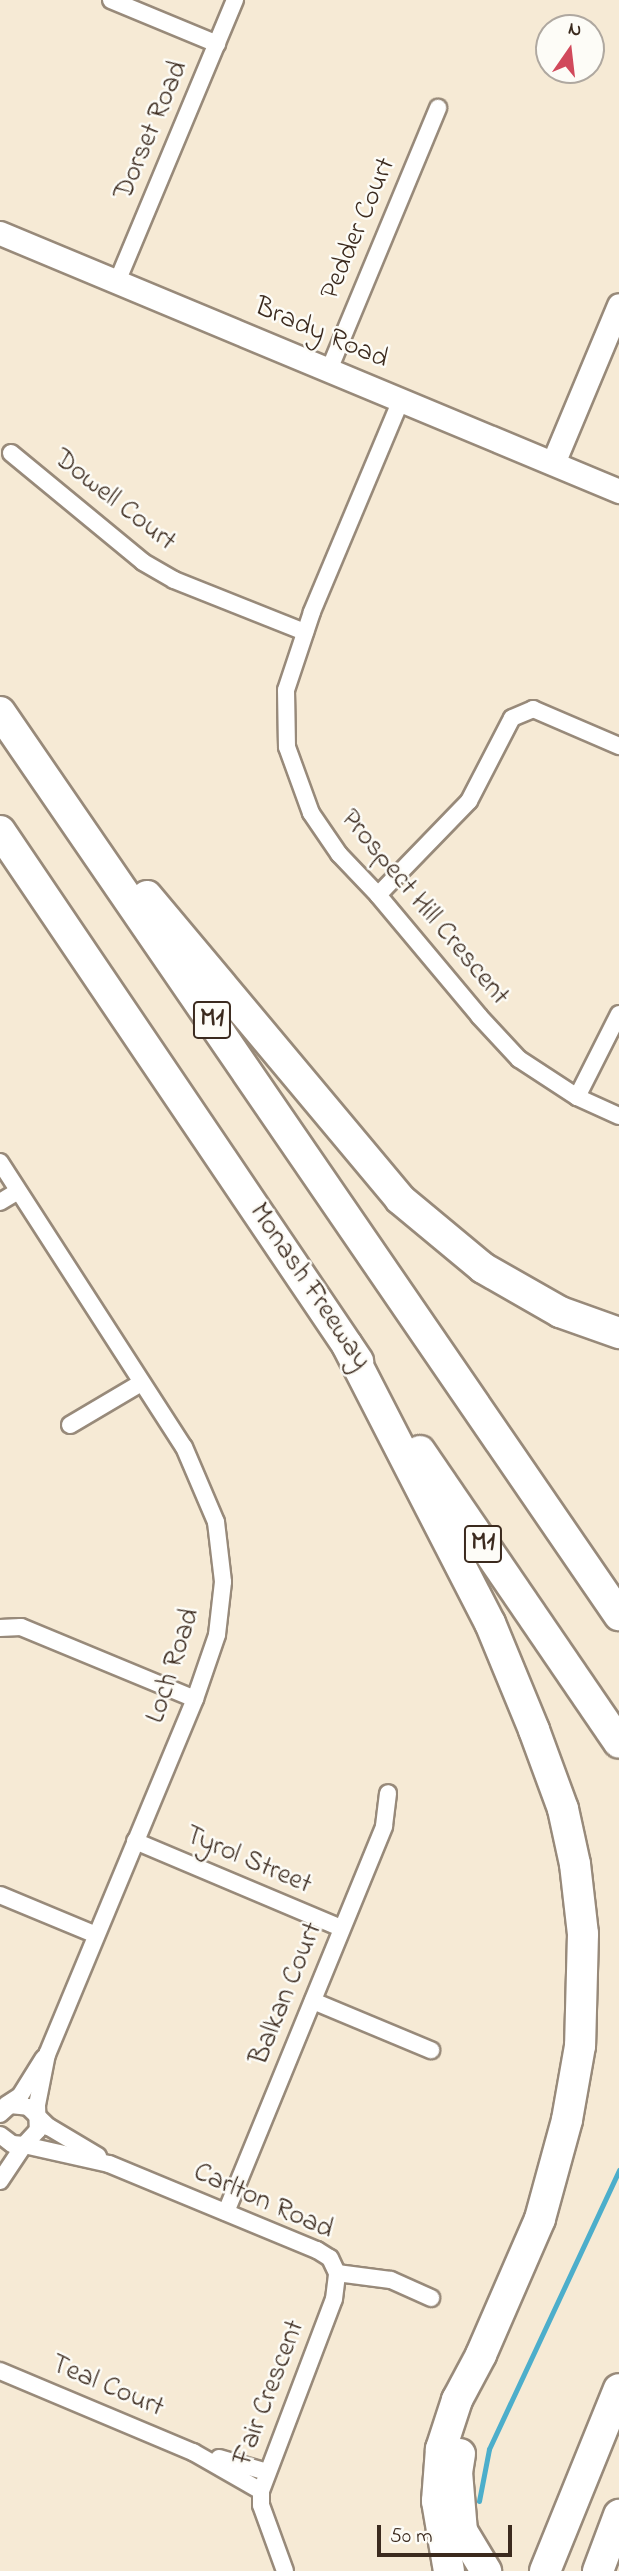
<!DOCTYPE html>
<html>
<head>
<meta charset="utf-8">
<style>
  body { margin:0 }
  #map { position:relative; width:619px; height:2571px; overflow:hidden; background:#f6ead5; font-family:"Indie Flower",sans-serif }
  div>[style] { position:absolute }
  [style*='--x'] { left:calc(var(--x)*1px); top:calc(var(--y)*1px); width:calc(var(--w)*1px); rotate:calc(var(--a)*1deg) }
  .stream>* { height:5px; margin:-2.5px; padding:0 2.5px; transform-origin:2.5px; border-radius:2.5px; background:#4caecb }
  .roads { filter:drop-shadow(2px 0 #988a7a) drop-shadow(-2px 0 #988a7a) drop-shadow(0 2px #988a7a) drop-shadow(0 -2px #988a7a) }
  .street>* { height:16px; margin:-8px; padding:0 8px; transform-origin:8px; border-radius:8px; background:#fff }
  .secondary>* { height:23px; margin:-11.5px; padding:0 11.5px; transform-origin:11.5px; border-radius:11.5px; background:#fff }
  .highway>* { height:30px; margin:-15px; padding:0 15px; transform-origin:15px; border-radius:15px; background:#fff }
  span { translate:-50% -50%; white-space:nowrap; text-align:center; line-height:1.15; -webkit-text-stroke:5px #fdfcf7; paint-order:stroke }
  .shield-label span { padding:2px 5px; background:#fdfcf7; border:2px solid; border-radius:5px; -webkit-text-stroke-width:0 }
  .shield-label { font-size:26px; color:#3b2a1e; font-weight:700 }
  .street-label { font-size:28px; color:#3b2a1e }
  .north { position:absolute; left:535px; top:14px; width:70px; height:70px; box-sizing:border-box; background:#fdfcf7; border:2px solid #afa8a0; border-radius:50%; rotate:14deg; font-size:19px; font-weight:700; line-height:28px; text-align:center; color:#3b2a1e }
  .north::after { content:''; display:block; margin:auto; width:24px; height:32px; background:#d1495b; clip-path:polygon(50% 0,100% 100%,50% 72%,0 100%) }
  .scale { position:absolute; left:377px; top:2525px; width:135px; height:32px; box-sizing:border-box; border:4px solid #3b2a1e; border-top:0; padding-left:9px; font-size:21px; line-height:24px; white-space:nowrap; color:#3b2a1e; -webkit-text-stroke:5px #fdfcf7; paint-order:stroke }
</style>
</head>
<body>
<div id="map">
  <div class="stream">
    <div style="--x:479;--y:2501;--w:53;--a:-79.1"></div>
    <div style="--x:489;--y:2449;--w:308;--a:-65"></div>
  </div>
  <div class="roads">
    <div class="street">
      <div style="--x:111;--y:0;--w:115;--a:22.5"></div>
      <div style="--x:117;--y:282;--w:306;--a:-67.3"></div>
      <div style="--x:329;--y:370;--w:284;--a:-67.4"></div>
      <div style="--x:401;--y:400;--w:230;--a:112.8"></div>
      <div style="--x:312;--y:612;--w:82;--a:108.4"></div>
      <div style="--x:286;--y:690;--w:57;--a:89"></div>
      <div style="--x:287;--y:747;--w:70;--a:70"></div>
      <div style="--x:311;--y:813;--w:50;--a:55.7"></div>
      <div style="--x:339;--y:854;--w:57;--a:46.4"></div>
      <div style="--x:378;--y:895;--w:158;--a:50.1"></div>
      <div style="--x:479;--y:1016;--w:59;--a:47.1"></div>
      <div style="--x:519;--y:1059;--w:69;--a:33.2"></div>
      <div style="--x:577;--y:1097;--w:46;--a:24.3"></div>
      <div style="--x:11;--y:453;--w:171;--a:39.5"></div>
      <div style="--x:143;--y:562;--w:36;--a:30"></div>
      <div style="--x:174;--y:580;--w:141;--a:21.7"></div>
      <div style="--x:378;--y:895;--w:131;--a:-45.9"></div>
      <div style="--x:469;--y:801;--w:93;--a:-62.6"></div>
      <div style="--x:512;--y:718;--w:23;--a:-23"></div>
      <div style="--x:533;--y:709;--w:94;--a:23.3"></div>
      <div style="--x:577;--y:1097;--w:93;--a:-63.2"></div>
      <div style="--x:0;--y:1162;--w:339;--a:57.2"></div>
      <div style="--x:184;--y:1447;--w:82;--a:66.9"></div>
      <div style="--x:216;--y:1522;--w:60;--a:83.3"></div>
      <div style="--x:223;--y:1582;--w:53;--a:96.5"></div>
      <div style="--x:217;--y:1635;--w:68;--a:109"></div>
      <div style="--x:195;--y:1699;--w:385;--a:112.6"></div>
      <div style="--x:47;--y:2054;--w:52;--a:101.1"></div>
      <div style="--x:37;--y:2105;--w:25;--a:88"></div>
      <div style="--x:38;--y:2130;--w:21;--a:133"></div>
      <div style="--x:24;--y:2145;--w:12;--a:-175"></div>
      <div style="--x:12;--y:2144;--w:15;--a:-143"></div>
      <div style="--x:0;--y:1202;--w:21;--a:-31"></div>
      <div style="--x:70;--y:1425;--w:82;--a:-30.6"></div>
      <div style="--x:0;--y:1628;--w:21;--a:-3"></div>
      <div style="--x:21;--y:1627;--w:188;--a:22.5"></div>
      <div style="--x:135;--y:1841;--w:224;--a:22.9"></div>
      <div style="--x:0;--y:1895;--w:104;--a:22.6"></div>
      <div style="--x:313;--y:2001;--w:128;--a:22.6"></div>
      <div style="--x:6;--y:2105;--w:17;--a:-33"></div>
      <div style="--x:20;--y:2096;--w:44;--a:-58.1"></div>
      <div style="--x:0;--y:2114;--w:13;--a:-42"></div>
      <div style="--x:10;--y:2105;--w:18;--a:6"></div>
      <div style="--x:28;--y:2107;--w:29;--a:44"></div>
      <div style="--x:49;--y:2127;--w:57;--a:30.6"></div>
      <div style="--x:0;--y:2181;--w:43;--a:-56.3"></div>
      <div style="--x:24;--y:2145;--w:87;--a:12.6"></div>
      <div style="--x:109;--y:2164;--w:225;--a:22.5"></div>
      <div style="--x:317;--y:2250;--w:15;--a:32"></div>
      <div style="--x:330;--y:2258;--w:17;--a:65"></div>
      <div style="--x:337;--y:2273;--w:54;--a:7.4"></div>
      <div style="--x:391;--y:2280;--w:44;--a:24.2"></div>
      <div style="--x:226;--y:2212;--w:417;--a:-67.7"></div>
      <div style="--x:384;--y:1826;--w:33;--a:-83"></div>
      <div style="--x:0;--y:2371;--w:209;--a:22.8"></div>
      <div style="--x:193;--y:2452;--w:78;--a:29.8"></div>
      <div style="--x:219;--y:2458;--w:50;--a:16.3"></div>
      <div style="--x:285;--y:2571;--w:70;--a:-110"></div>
      <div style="--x:261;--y:2505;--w:14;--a:-90"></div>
      <div style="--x:261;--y:2491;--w:205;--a:-69.2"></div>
      <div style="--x:334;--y:2299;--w:26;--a:-83"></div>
    </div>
    <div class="secondary">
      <div style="--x:0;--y:233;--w:671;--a:22.63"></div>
      <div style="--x:553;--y:463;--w:171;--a:-67.3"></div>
    </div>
    <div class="highway">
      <div style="--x:0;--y:712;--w:1095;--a:55.57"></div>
      <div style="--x:0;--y:831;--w:640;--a:55.96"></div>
      <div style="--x:147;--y:896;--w:395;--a:50.1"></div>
      <div style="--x:400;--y:1199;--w:108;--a:39.7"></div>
      <div style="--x:483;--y:1268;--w:89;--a:29.7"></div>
      <div style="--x:560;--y:1312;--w:63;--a:19.6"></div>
      <div style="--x:347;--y:1345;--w:313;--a:62.8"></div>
      <div style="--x:490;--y:1623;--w:116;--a:67.6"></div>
      <div style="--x:534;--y:1730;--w:84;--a:69.8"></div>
      <div style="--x:563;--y:1809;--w:56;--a:77.7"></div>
      <div style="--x:575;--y:1864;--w:70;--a:83.5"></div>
      <div style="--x:583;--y:1934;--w:112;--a:91.5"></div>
      <div style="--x:580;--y:2046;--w:75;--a:100"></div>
      <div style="--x:567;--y:2120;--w:103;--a:105.3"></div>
      <div style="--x:540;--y:2219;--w:148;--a:113.5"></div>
      <div style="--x:481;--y:2355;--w:51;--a:118.1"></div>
      <div style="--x:457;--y:2400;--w:52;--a:108.1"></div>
      <div style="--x:441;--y:2449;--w:52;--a:94.4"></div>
      <div style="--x:437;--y:2501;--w:71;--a:80.3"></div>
      <div style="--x:420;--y:1451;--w:353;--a:55.7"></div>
      <div style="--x:460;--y:2454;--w:18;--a:99"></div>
      <div style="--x:457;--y:2472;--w:59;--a:85.2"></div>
      <div style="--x:462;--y:2531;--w:47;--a:59"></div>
      <div style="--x:545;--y:2571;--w:196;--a:-67.9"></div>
      <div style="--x:598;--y:2571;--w:60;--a:-69.4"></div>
    </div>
  </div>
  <div class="shield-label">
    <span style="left:212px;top:1020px">M1</span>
    <span style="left:483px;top:1544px">M1</span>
  </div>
  <div class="street-label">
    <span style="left:152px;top:131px;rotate:-67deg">Dorset Road</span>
    <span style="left:359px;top:229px;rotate:-67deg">Pedder Court</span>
    <span style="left:321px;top:334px;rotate:23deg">Brady Road</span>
    <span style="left:114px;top:501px;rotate:38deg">Dowell Court</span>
    <span style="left:424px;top:908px;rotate:50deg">Prospect Hill Crescent</span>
    <span style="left:309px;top:1287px;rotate:56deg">Monash Freeway</span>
    <span style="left:174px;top:1666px;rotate:-72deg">Loch Road</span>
    <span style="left:248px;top:1861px;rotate:23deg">Tyrol Street</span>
    <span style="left:287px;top:1994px;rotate:-68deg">Balkan Court</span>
    <span style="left:263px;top:2202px;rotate:24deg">Carlton Road</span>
    <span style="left:107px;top:2387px;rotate:23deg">Teal Court</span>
    <span style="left:270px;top:2393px;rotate:-69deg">Fair Crescent</span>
  </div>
  <div class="north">N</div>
  <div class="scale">50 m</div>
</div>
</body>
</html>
